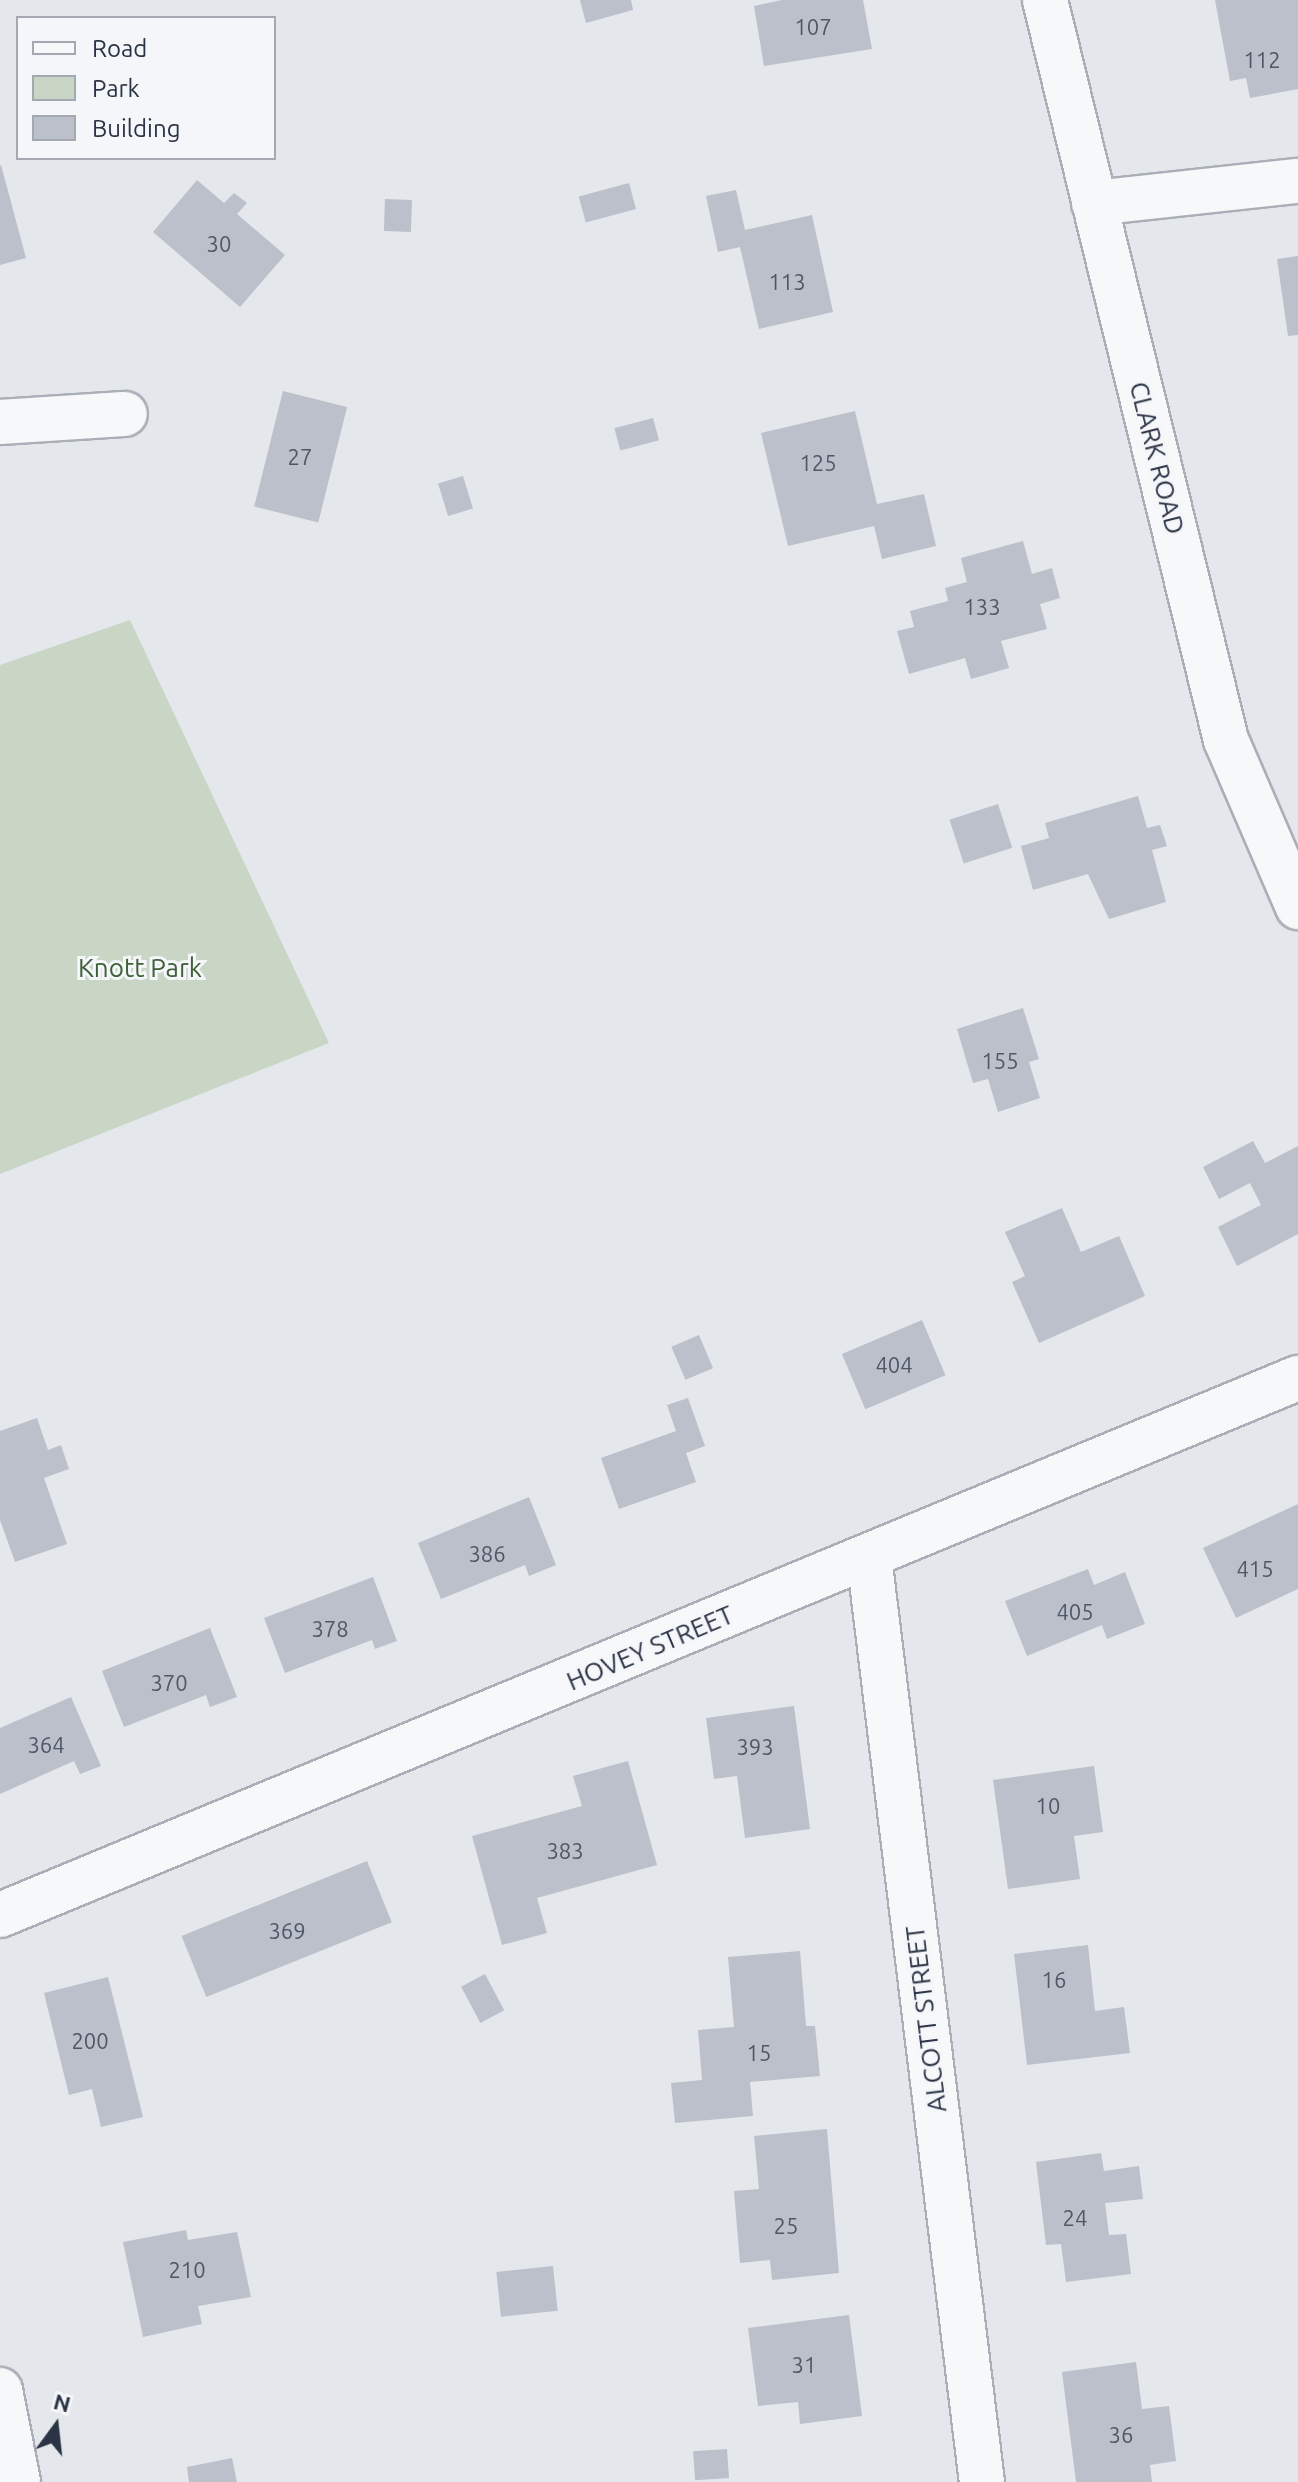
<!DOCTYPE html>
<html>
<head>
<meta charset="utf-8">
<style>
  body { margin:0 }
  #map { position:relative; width:1298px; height:2482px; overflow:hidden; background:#e4e7ec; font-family:Ubuntu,sans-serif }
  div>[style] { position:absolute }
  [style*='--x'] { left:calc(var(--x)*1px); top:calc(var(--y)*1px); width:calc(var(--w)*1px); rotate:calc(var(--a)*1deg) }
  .green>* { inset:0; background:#c9d6c5 }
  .building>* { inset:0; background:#bbc0ca; transform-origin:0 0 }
  .roads { filter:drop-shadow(2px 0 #a9aeb7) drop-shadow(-2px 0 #a9aeb7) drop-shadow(0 2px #a9aeb7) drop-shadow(0 -2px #a9aeb7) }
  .minor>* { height:44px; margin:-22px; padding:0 22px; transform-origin:22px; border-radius:22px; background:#f7f8fa }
  .tertiary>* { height:44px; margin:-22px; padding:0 22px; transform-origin:22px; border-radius:22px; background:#f7f8fa }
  span { translate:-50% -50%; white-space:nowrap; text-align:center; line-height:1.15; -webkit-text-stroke:6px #f4f6f9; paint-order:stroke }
  .number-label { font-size:22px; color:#4f5766 }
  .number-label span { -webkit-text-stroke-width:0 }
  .street-label { font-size:26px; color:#2b3445 }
  .park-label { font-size:26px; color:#3f6138 }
  .legend { position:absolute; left:16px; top:16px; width:260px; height:144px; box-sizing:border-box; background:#f4f6f9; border:2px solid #a4a8b1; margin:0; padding:10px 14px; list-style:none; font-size:24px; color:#2b3445 }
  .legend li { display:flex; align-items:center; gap:16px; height:40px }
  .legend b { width:40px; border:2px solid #a4a8b1 }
  .north { position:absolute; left:16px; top:2386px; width:80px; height:80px; -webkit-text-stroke:6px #f4f6f9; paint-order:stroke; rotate:15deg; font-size:22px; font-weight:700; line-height:32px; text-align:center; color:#2b3445 }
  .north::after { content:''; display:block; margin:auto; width:28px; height:36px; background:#2b3445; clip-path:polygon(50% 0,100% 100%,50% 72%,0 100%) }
</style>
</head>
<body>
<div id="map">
  <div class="green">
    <div style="clip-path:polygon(130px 620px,329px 1043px,0 1174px,0 665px)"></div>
  </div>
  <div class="building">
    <div style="clip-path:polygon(580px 0,631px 0,633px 10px,586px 23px)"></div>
    <div style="clip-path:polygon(782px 0,863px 0,872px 49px,764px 66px,754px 6px)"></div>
    <div style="clip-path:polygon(1215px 0,1298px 0,1298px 89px,1250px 98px,1246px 78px,1230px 81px)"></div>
    <div style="clip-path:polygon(1px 165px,26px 258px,0 265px,0 166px)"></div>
    <div style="clip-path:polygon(197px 180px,224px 203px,234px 193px,247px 203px,237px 214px,285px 255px,240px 307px,153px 232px)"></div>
    <div style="left:629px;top:183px;width:27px;height:52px;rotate:75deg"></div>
    <div style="clip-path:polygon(736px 190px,745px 230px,812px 215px,833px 312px,759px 329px,740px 247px,718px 252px,706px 196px)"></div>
    <div style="left:385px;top:199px;width:27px;height:32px;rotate:2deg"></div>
    <div style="clip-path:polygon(1298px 256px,1298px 335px,1288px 336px,1277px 259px)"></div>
    <div style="left:283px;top:391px;width:66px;height:119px;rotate:14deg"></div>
    <div style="clip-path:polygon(855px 411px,877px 504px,924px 494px,936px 546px,882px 559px,874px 526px,788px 546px,761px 433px)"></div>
    <div style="left:653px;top:418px;width:23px;height:40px;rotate:75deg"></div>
    <div style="left:463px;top:476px;width:34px;height:26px;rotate:73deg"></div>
    <div style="clip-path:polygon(1023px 541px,1032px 574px,1052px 568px,1060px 598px,1040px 604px,1047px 629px,1001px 641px,1009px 668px,971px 679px,965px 658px,909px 674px,897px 631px,914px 627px,910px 611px,948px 601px,945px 588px,967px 582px,961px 558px)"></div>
    <div style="clip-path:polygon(1138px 796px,1147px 828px,1160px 825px,1167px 846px,1152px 850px,1166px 902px,1109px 919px,1088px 874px,1033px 890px,1021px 846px,1049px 838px,1045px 823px)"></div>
    <div style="left:998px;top:804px;width:46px;height:51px;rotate:72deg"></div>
    <div style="clip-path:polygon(1023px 1008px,1039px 1059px,1029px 1062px,1040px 1098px,998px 1112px,988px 1079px,973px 1083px,957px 1029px)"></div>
    <div style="clip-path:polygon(1253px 1141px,1265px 1163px,1298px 1146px,1298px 1234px,1237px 1266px,1218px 1227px,1261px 1205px,1250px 1183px,1219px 1199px,1203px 1167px)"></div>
    <div style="clip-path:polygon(1062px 1208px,1081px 1252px,1119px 1236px,1145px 1296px,1039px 1343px,1012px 1282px,1025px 1276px,1005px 1232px)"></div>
    <div style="left:922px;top:1320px;width:60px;height:87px;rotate:67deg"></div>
    <div style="left:699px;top:1335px;width:36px;height:30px;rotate:67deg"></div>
    <div style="clip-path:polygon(688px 1398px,705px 1446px,686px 1453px,696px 1482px,619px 1509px,601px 1458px,676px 1431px,667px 1405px)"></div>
    <div style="clip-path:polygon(37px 1418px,48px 1450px,61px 1445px,69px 1469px,44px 1478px,67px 1544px,15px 1562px,0 1520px,0 1431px)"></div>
    <div style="clip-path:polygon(529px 1497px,556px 1565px,529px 1576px,525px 1565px,441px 1599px,418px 1543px)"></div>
    <div style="clip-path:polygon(1298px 1504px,1298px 1589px,1236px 1618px,1203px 1548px)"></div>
    <div style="clip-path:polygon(1088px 1569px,1094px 1585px,1125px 1572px,1145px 1624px,1107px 1639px,1102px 1625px,1027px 1656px,1005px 1601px)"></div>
    <div style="clip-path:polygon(373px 1577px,397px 1641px,375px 1649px,372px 1640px,285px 1673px,264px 1618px)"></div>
    <div style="clip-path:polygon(210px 1628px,237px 1697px,210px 1707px,206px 1695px,124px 1727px,102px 1671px)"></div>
    <div style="clip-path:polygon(71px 1697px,101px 1766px,80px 1774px,74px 1761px,0 1794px,0 1728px)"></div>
    <div style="clip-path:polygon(794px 1706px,810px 1829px,745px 1838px,737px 1776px,714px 1779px,706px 1718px)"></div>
    <div style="clip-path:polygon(628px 1761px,657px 1865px,537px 1898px,547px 1933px,502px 1945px,472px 1836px,582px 1806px,573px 1776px)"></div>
    <div style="clip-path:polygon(1094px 1766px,1103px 1832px,1074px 1836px,1080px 1879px,1008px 1889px,993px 1780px)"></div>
    <div style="left:367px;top:1861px;width:66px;height:200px;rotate:68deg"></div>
    <div style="clip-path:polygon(1088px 1945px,1095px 2011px,1124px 2007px,1130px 2053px,1027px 2065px,1014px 1954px)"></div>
    <div style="clip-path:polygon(800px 1951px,806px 2026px,815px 2026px,820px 2076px,750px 2082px,753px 2116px,675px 2123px,671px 2083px,702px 2080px,698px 2030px,734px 2027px,728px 1957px)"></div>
    <div style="left:485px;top:1974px;width:41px;height:27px;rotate:62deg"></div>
    <div style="clip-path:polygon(108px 1977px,143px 2117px,101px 2127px,92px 2089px,69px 2095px,44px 1993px)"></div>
    <div style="clip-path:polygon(827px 2129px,839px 2273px,772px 2280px,770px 2260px,740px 2263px,734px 2191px,759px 2189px,754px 2136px)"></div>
    <div style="clip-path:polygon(1101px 2153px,1104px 2171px,1139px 2166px,1143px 2199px,1105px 2203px,1109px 2235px,1126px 2234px,1131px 2274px,1066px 2282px,1061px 2244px,1046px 2245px,1036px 2162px)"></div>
    <div style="clip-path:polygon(186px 2230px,188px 2240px,237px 2232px,251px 2297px,198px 2306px,202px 2324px,143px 2337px,123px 2242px)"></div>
    <div style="left:553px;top:2266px;width:45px;height:57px;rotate:84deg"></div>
    <div style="clip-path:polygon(849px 2315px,862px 2416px,800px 2424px,798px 2402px,758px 2406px,748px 2328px)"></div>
    <div style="clip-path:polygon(1136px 2362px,1142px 2409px,1169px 2406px,1176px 2461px,1150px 2465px,1152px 2482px,1076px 2482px,1062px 2372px)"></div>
    <div style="left:727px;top:2449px;width:29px;height:34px;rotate:86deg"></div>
    <div style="clip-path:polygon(232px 2458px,237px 2482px,189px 2482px,187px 2467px)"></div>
  </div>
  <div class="roads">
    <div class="minor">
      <div style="--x:1094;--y:203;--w:205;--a:-6.2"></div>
      <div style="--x:0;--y:422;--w:125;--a:-3.7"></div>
      <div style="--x:869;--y:1557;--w:932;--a:83.04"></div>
      <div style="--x:0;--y:1915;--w:1405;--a:-22.48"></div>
    </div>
    <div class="tertiary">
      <div style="--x:1045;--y:0;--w:762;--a:76.26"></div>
      <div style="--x:1226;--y:740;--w:182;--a:66.7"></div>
      <div style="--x:0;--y:2390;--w:94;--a:78.9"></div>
    </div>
  </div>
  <div class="number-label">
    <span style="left:813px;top:27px">107</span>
    <span style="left:1262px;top:60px">112</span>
    <span style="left:219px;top:244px">30</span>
    <span style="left:787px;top:282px">113</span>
    <span style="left:300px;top:457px">27</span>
    <span style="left:818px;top:463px">125</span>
    <span style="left:982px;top:607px">133</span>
    <span style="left:1000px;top:1061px">155</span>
    <span style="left:894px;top:1365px">404</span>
    <span style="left:487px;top:1554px">386</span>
    <span style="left:1255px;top:1569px">415</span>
    <span style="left:1075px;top:1612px">405</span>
    <span style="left:330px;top:1629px">378</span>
    <span style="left:169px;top:1683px">370</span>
    <span style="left:46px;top:1745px">364</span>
    <span style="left:755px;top:1747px">393</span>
    <span style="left:1048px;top:1806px">10</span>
    <span style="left:565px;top:1851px">383</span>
    <span style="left:287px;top:1931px">369</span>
    <span style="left:1054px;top:1980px">16</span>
    <span style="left:90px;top:2041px">200</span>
    <span style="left:759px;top:2053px">15</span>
    <span style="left:1075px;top:2218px">24</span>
    <span style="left:786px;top:2226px">25</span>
    <span style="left:187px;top:2270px">210</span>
    <span style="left:804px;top:2365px">31</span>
    <span style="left:1121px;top:2435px">36</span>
  </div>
  <div class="street-label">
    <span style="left:1157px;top:458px;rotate:76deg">CLARK ROAD</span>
    <span style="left:650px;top:1648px;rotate:-23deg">HOVEY STREET</span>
    <span style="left:926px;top:2019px;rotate:-97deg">ALCOTT STREET</span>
  </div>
  <div class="park-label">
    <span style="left:140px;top:968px">Knott Park</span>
  </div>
  <ul class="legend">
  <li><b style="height:10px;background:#f7f8fa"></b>Road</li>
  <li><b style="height:22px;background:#c9d6c5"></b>Park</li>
  <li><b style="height:22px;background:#bbc0ca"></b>Building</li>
  </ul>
  <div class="north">N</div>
</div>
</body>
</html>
